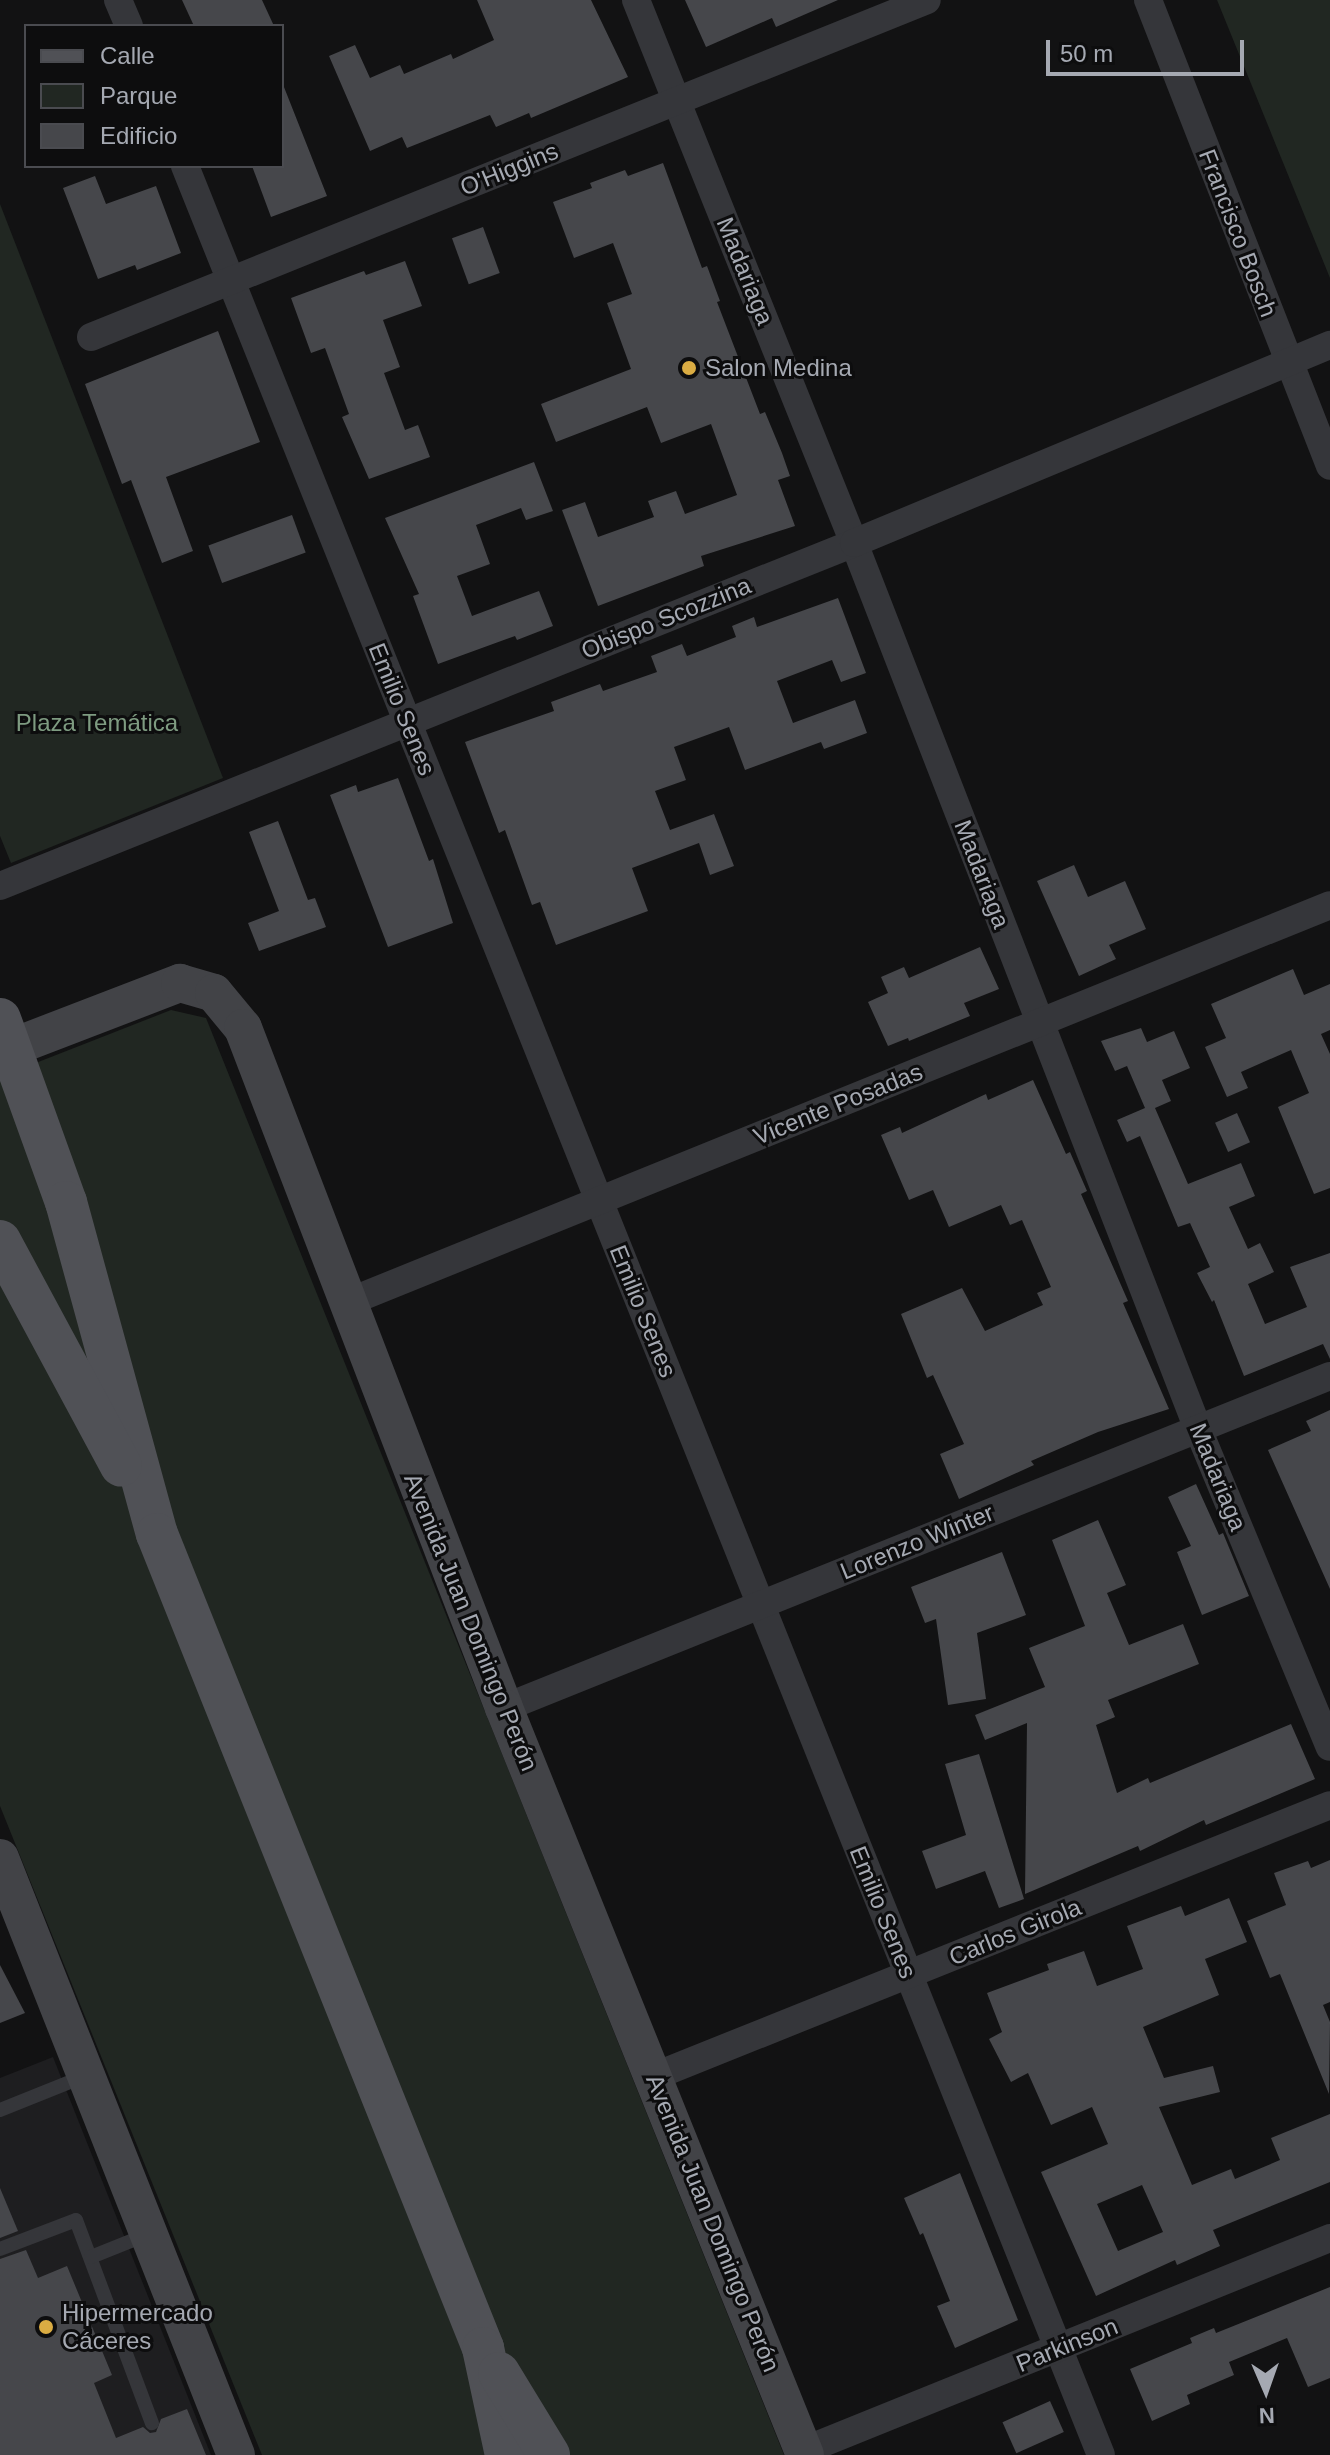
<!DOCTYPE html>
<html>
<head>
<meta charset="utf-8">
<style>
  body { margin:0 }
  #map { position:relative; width:1330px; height:2455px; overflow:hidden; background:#121213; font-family:Arial,sans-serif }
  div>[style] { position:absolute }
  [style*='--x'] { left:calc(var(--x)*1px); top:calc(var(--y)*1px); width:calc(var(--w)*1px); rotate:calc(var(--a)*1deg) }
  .built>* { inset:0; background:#1e1e20 }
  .green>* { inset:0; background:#212722 }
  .building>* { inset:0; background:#46474b; transform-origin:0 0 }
  .service>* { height:14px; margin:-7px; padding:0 7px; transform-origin:7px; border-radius:7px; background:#35363a }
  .minor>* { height:28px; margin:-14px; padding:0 14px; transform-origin:14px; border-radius:14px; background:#35363a }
  .secondary>* { height:38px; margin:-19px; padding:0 19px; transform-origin:19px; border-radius:19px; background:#424347 }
  .primary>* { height:42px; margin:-21px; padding:0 21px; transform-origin:21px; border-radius:21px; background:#505156 }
  .dots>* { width:22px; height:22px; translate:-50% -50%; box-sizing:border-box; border:4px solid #0d0d0e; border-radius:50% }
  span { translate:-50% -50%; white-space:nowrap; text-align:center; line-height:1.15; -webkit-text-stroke:6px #0d0d0e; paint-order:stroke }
  .street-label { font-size:24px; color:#a5a9b2 }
  .poi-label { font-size:24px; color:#a5a9b2 }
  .left { translate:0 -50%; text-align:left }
  .park-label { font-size:24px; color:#7e9b81 }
  .legend { position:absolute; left:24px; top:24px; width:260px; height:144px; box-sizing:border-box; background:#0d0d0e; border:2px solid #4a4b50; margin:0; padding:10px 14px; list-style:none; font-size:24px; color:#a5a9b2 }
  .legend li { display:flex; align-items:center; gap:16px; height:40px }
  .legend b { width:40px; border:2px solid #4a4b50 }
  .north { position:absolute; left:1226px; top:2351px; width:80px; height:80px; -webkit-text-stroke:6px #0d0d0e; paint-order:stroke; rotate:178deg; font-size:22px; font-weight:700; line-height:32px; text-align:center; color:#a5a9b2 }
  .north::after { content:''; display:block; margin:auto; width:28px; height:36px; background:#a5a9b2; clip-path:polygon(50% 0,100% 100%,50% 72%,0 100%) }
  .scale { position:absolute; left:1046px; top:40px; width:198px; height:36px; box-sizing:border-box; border:4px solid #a5a9b2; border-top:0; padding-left:10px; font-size:24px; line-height:28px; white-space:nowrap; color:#a5a9b2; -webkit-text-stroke:6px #0d0d0e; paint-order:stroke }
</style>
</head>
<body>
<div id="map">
  <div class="built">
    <div style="clip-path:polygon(53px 2057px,211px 2455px,0 2455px,0 2078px)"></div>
  </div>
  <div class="green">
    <div style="clip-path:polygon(1217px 0,1330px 0,1330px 278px)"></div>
    <div style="clip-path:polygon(0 204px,223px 778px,11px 863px,0 836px)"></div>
    <div style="clip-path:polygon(171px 1010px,206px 1018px,784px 2455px,262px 2455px,0 1806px,0 1077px)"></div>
  </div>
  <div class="building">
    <div style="clip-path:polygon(182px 0,262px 0,274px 26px,194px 26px)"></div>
    <div style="clip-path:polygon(477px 0,591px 0,628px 77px,531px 118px,529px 113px,496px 127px,490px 115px,407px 148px,402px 137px,370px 151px,329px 56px,355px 45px,370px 78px,400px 65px,404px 74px,451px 54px,453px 59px,494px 40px)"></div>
    <div style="clip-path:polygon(685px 0,838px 0,776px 27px,772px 18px,706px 47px)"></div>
    <div style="clip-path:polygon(282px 82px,327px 196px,271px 217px,252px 166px,282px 166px)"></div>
    <div style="clip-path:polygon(663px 163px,702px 268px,707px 266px,720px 301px,717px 302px,760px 414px,765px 412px,782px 453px,790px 476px,778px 480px,795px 526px,701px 556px,704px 566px,598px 606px,562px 510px,585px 502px,598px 537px,654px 517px,648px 501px,676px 491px,685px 514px,737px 495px,711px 424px,661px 443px,647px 407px,556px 442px,541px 404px,631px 369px,607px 303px,632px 294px,613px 243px,574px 258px,553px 202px,592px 188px,590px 183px,625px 170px,628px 176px)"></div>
    <div style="clip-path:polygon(95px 176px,106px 204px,156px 186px,181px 253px,137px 270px,135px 265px,98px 279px,63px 188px)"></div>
    <div style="left:483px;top:227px;width:49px;height:33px;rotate:70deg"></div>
    <div style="clip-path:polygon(405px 261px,422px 306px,383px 320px,400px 367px,384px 373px,405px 430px,418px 425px,430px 457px,369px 479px,342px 417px,349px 414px,325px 348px,311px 353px,291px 298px,364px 271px,366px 275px)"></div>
    <div style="clip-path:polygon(218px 331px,260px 442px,166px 477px,193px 551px,162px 563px,131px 480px,122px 484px,85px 384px)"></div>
    <div style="clip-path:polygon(534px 462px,553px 511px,526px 520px,521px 508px,476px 525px,490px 564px,457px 576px,472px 616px,539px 591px,553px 626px,517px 640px,515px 636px,438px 664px,413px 596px,419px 594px,385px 518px)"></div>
    <div style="left:292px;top:515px;width:40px;height:89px;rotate:70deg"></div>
    <div style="clip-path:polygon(838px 598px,866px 673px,841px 682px,832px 660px,777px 681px,793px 723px,855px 700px,867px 733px,824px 749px,821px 742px,745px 770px,729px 727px,674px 747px,686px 780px,655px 791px,670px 830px,714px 814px,734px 866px,710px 875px,699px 843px,632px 868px,648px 911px,556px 945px,540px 902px,532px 905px,505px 830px,499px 833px,465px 742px,554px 711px,551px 702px,600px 684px,603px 691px,657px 672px,651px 656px,682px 644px,687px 656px,736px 637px,732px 626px,754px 617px,757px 627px)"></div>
    <div style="clip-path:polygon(398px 778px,429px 861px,433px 859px,453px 923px,388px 947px,330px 795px,356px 785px,358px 792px)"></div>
    <div style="clip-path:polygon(278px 821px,308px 900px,315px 898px,326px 927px,259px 951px,248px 923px,279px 911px,249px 832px)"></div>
    <div style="clip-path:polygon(1074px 865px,1088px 897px,1125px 881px,1146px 929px,1109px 945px,1116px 959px,1079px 976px,1037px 881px)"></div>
    <div style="clip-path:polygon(980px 947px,999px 989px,964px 1003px,970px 1016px,909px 1041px,908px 1038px,888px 1046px,868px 1002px,888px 993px,881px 977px,904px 967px,909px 978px)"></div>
    <div style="clip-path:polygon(1293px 969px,1304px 995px,1330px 984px,1330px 1030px,1321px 1034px,1330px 1054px,1330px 1188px,1314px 1194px,1278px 1107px,1309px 1093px,1291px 1050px,1241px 1072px,1248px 1088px,1227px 1097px,1205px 1047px,1226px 1038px,1211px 1004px)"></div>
    <div style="clip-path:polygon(1141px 1028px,1147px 1042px,1174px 1031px,1190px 1068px,1162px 1080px,1171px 1101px,1155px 1108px,1188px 1184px,1241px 1163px,1255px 1196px,1229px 1207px,1248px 1249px,1260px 1243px,1274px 1272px,1248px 1284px,1265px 1324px,1307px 1307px,1290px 1267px,1330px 1253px,1330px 1359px,1323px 1344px,1244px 1376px,1214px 1300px,1212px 1302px,1197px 1273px,1210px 1267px,1190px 1223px,1178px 1227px,1140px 1136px,1127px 1142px,1117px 1120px,1145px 1108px,1127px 1066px,1115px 1071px,1101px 1041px)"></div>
    <div style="clip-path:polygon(1033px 1080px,1066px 1154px,1070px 1152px,1087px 1191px,1081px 1194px,1128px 1301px,1123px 1303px,1169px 1409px,1098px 1432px,1031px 1461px,1034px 1465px,959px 1499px,940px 1454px,964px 1444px,933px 1375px,927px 1378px,901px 1314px,962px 1288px,985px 1331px,1043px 1305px,1037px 1293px,1051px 1287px,1022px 1220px,1010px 1225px,1001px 1205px,949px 1227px,933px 1190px,909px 1200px,881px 1135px,900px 1127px,902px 1133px,986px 1094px,988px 1100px)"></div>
    <div style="left:1237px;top:1113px;width:32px;height:24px;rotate:66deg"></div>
    <div style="clip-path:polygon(1330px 1410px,1330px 1589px,1268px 1450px,1311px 1431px,1306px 1421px)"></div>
    <div style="clip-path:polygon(1196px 1484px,1219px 1535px,1223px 1533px,1249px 1596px,1202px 1615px,1177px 1552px,1191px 1546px,1168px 1497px)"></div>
    <div style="clip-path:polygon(1098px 1520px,1126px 1585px,1107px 1593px,1129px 1645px,1183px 1624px,1199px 1664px,1108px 1700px,1115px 1717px,1096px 1725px,1117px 1793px,1148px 1778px,1150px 1783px,1291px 1724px,1315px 1779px,1206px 1825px,1204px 1820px,1140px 1851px,1138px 1846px,1025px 1894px,1027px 1723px,985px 1740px,975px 1715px,1045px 1687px,1029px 1648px,1085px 1626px,1052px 1540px)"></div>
    <div style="clip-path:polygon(1002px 1552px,1026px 1615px,977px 1633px,986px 1699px,948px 1705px,936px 1619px,925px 1623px,911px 1587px)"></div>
    <div style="clip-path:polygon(979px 1754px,1024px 1899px,999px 1908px,985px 1871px,936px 1889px,922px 1851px,966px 1835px,945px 1764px)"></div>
    <div style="clip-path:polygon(1330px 1860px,1330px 2002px,1323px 2005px,1330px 2022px,1329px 2094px,1280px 1974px,1270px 1978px,1247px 1921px,1286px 1905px,1274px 1873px,1308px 1861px,1311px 1868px)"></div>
    <div style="clip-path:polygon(evenodd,1229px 1898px,1247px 1942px,1205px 1959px,1219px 1995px,1143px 2027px,1164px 2078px,1213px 2066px,1220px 2092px,1159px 2107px,1192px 2185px,1231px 2169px,1235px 2179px,1280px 2160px,1271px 2138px,1330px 2114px,1330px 2182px,1213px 2230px,1220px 2246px,1177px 2265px,1175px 2260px,1096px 2296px,1041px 2172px,1108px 2144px,1092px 2107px,1051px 2125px,1028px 2073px,1011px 2082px,989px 2039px,1002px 2032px,987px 1993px,1049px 1970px,1047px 1964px,1084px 1951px,1097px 1986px,1143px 1969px,1127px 1926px,1181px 1906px,1185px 1916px,1229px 1898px,1142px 2185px,1163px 2232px,1118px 2251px,1097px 2204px,1142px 2185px)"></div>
    <div style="clip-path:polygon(0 1965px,25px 2013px,0 2023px)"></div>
    <div style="clip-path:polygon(960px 2173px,1018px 2320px,955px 2348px,937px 2306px,950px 2301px,923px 2233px,920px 2235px,904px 2198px)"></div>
    <div style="clip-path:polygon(0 2188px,18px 2231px,0 2238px)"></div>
    <div style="clip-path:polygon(26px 2250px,38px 2278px,67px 2266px,112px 2375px,94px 2383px,116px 2438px,143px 2427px,150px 2433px,156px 2432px,161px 2419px,187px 2409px,206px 2455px,0 2455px,0 2259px)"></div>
    <div style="clip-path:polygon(1330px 2287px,1330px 2378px,1308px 2387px,1287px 2338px,1229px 2362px,1234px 2375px,1187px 2395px,1190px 2404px,1152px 2421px,1130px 2369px,1192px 2343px,1190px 2338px,1214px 2328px,1216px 2333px)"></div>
    <div style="left:1050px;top:2401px;width:34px;height:52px;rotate:66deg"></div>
  </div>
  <div class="service">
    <div style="--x:0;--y:2110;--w:92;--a:-21.8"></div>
    <div style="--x:0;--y:2249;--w:81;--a:-20.9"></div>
    <div style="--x:76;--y:2220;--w:217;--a:69.5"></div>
    <div style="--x:91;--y:2257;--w:59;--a:-21.8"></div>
  </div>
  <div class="minor">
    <div style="--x:118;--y:0;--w:28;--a:67"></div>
    <div style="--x:636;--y:0;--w:585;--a:68.13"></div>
    <div style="--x:854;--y:543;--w:950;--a:68.78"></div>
    <div style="--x:1198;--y:1429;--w:344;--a:67.5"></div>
    <div style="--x:1148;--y:0;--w:500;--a:68.67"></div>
    <div style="--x:185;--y:166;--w:2465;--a:68.19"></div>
    <div style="--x:91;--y:337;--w:901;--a:-21.95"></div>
    <div style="--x:0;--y:886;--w:920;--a:-21.88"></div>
    <div style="--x:854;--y:543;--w:516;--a:-22.59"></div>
    <div style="--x:346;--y:1303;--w:1061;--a:-22.02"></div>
    <div style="--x:504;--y:1708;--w:890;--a:-21.9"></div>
    <div style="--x:655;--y:2076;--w:727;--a:-21.87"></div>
    <div style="--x:803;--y:2451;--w:568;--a:-22.01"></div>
  </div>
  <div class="secondary">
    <div style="--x:0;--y:1052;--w:193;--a:-21"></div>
    <div style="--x:180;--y:983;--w:35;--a:16"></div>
    <div style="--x:214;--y:993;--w:45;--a:50.4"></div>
    <div style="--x:243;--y:1028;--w:728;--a:69"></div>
    <div style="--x:504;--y:1708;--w:805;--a:68.05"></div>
    <div style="--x:0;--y:1858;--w:642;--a:68.43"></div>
  </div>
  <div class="primary">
    <div style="--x:0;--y:1019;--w:195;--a:70.2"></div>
    <div style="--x:66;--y:1202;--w:344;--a:74.7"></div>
    <div style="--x:157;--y:1534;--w:877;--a:68.17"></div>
    <div style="--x:483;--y:2348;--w:109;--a:77.9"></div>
    <div style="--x:0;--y:1241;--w:255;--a:61.7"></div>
    <div style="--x:499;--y:2373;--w:96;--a:58.6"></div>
  </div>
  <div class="dots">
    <div style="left:689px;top:368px;background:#daac43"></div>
    <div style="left:46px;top:2327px;background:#daac43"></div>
  </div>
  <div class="street-label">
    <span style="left:509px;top:169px;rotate:-22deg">O'Higgins</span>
    <span style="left:1238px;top:233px;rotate:69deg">Francisco Bosch</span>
    <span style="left:745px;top:271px;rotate:68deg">Madariaga</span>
    <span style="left:666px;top:618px;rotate:-22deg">Obispo Scozzina</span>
    <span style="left:402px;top:709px;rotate:68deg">Emilio Senes</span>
    <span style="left:982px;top:874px;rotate:69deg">Madariaga</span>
    <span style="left:838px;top:1104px;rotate:-22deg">Vicente Posadas</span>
    <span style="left:643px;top:1311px;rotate:68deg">Emilio Senes</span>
    <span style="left:1218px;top:1477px;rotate:68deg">Madariaga</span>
    <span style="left:917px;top:1542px;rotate:-22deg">Lorenzo Winter</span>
    <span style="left:471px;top:1622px;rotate:68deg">Avenida Juan Domingo Perón</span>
    <span style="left:883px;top:1912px;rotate:68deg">Emilio Senes</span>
    <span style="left:1015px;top:1932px;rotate:-22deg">Carlos Girola</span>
    <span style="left:713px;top:2223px;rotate:68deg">Avenida Juan Domingo Perón</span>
    <span style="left:1067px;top:2345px;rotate:-22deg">Parkinson</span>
  </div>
  <div class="poi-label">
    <span class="left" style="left:705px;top:368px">Salon Medina</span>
    <span class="left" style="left:62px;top:2327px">Hipermercado<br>Cáceres</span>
  </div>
  <div class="park-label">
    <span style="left:97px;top:723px">Plaza Temática</span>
  </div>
  <ul class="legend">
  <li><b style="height:10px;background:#505156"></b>Calle</li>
  <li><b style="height:22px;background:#212722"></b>Parque</li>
  <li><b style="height:22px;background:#46474b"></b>Edificio</li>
  </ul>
  <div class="north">N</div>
  <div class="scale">50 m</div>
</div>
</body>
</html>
